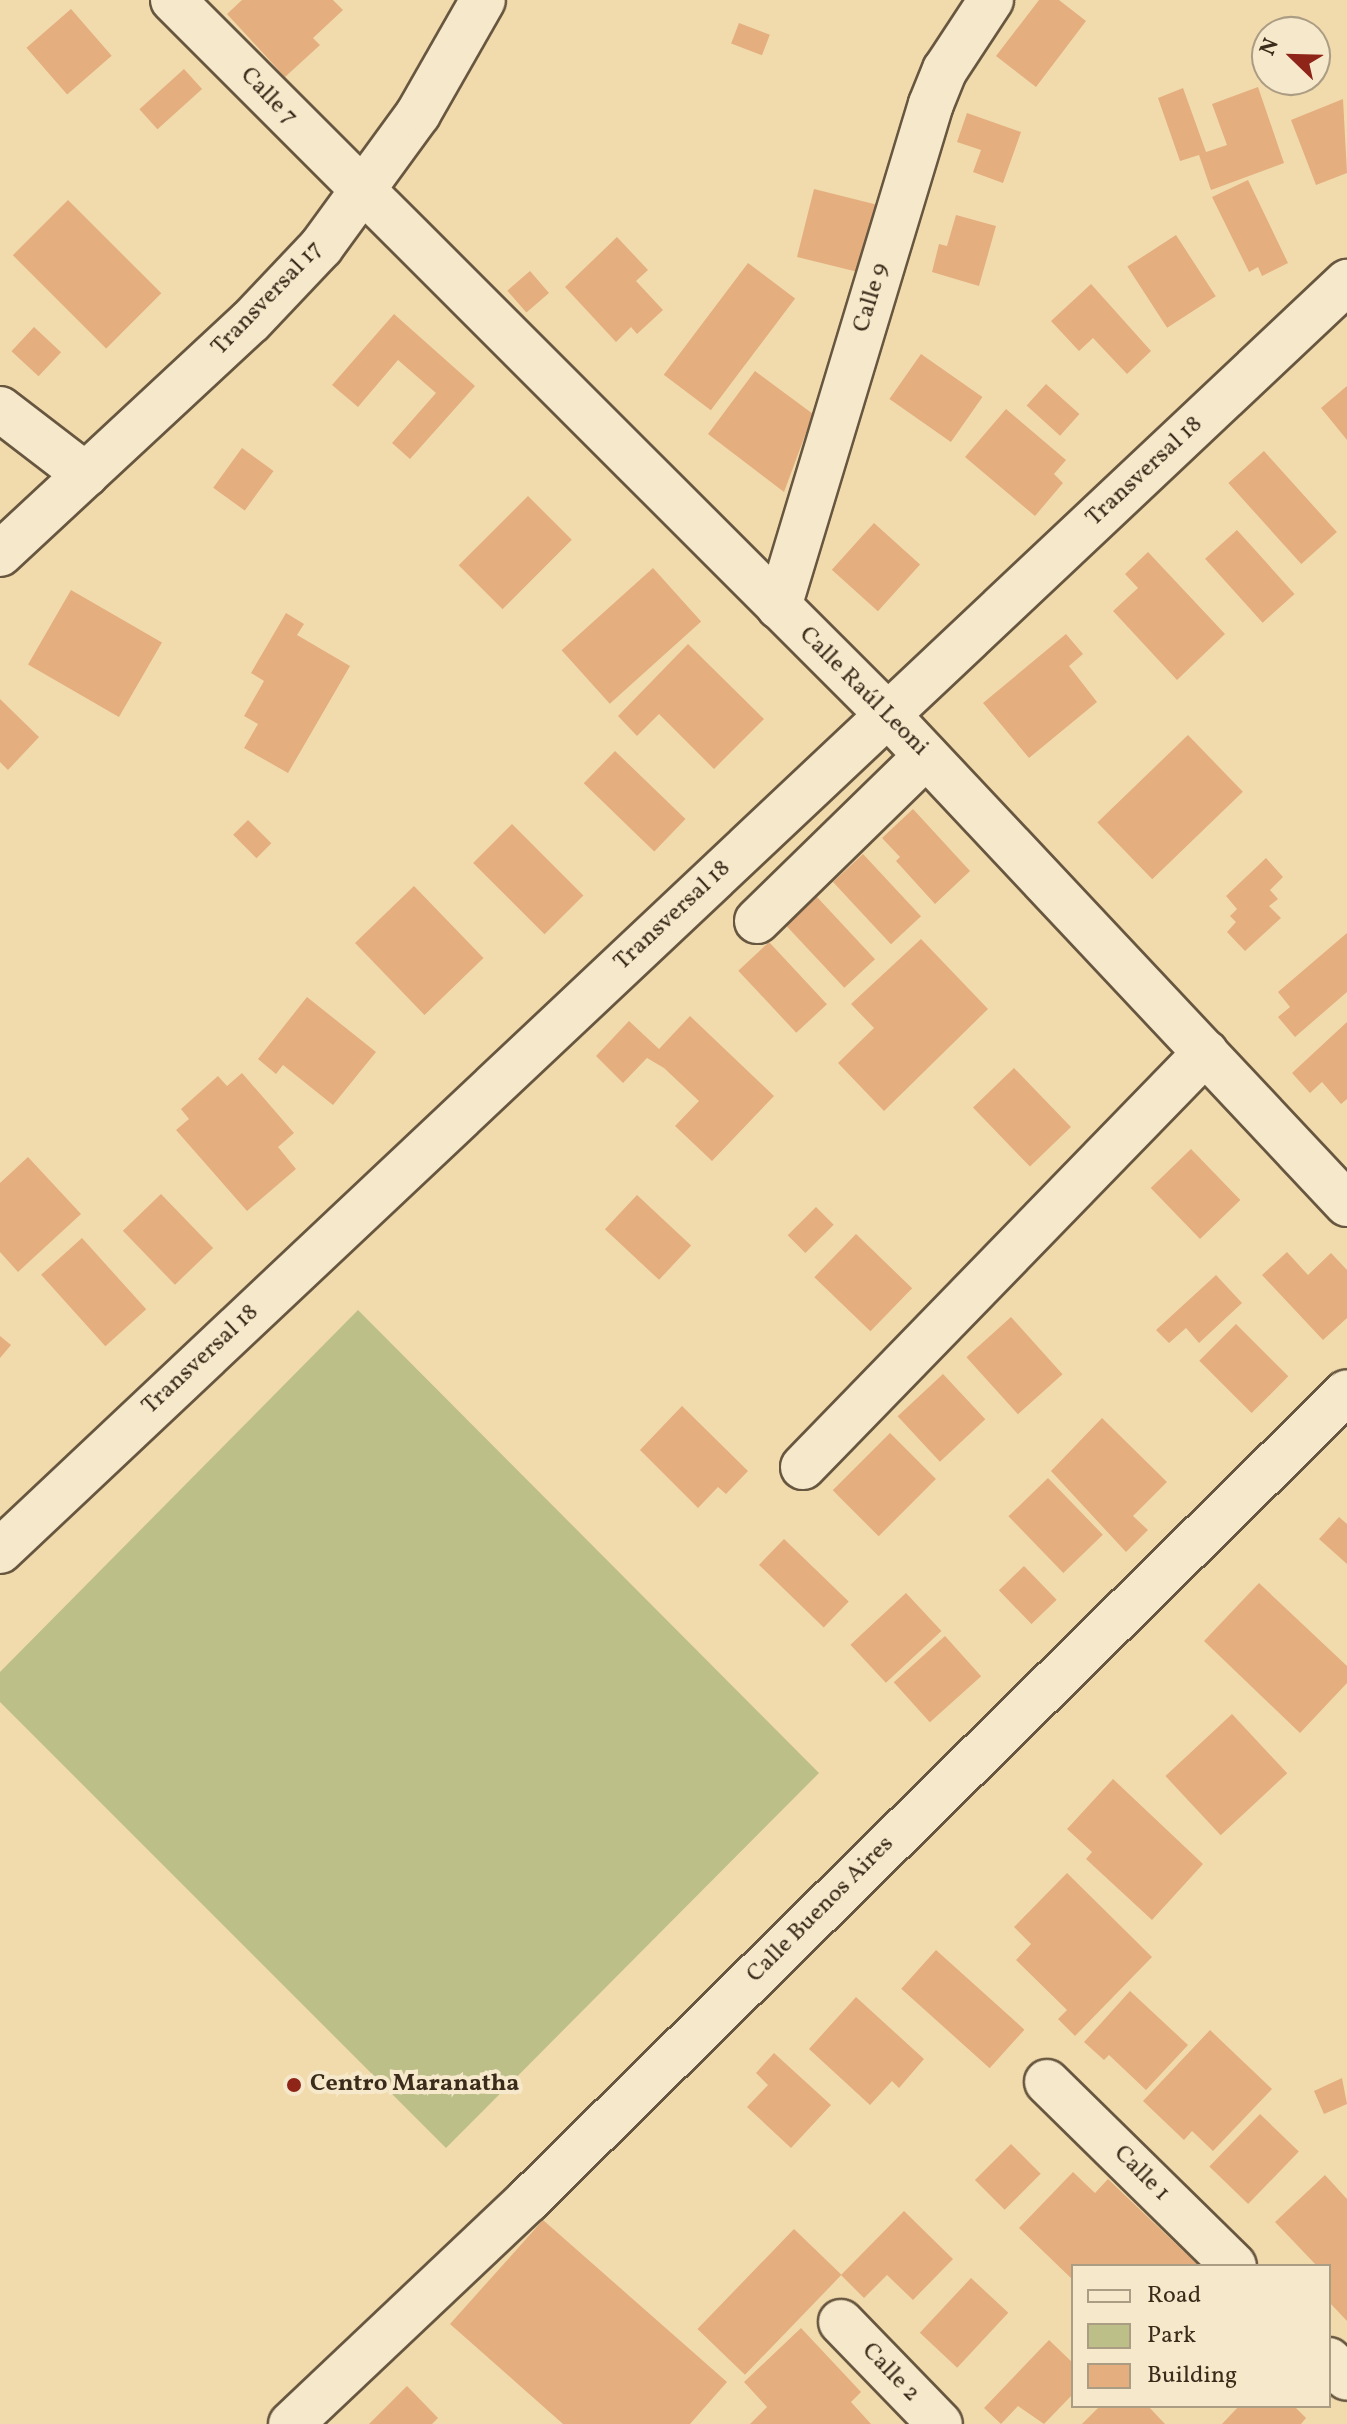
<!DOCTYPE html>
<html>
<head>
<meta charset="utf-8">
<style>
  body { margin:0 }
  #map { position:relative; width:1347px; height:2424px; overflow:hidden; background:#f1dbad; font-family:Vollkorn,serif }
  div>[style] { position:absolute }
  [style*='--x'] { left:calc(var(--x)*1px); top:calc(var(--y)*1px); width:calc(var(--w)*1px); rotate:calc(var(--a)*1deg) }
  .green>* { inset:0; background:#bdbf88 }
  .building>* { inset:0; background:#e4ae7f; transform-origin:0 0 }
  .roads { filter:drop-shadow(2px 0 #685740) drop-shadow(-2px 0 #685740) drop-shadow(0 2px #685740) drop-shadow(0 -2px #685740) }
  .minor>* { height:44px; margin:-22px; padding:0 22px; transform-origin:22px; border-radius:22px; background:#f6e8ca }
  .dots>* { width:22px; height:22px; translate:-50% -50%; box-sizing:border-box; border:4px solid #f6e8ca; border-radius:50% }
  span { translate:-50% -50%; white-space:nowrap; text-align:center; line-height:1.15; -webkit-text-stroke:8px #f6e8ca; paint-order:stroke }
  .street-label { font-size:24px; color:#3a2b1b }
  .poi-label { font-size:24px; color:#3a2b1b; font-weight:700 }
  .left { translate:0 -50%; text-align:left }
  .legend { position:absolute; left:1071px; top:2264px; width:260px; height:144px; box-sizing:border-box; background:#f6e8ca; border:2px solid #ab9c84; margin:0; padding:10px 14px; list-style:none; font-size:24px; color:#3a2b1b }
  .legend li { display:flex; align-items:center; gap:16px; height:40px }
  .legend b { width:40px; border:2px solid #ab9c84 }
  .north { position:absolute; left:1251px; top:16px; width:80px; height:80px; box-sizing:border-box; background:#f6e8ca; border:2px solid #ab9c84; border-radius:50%; rotate:293deg; font-size:22px; font-weight:700; line-height:32px; text-align:center; color:#3a2b1b }
  .north::after { content:''; display:block; margin:auto; width:28px; height:36px; background:#8f2418; clip-path:polygon(50% 0,100% 100%,50% 72%,0 100%) }
</style>
</head>
<body>
<div id="map">
  <div class="green">
    <div style="clip-path:polygon(358px 1310px,819px 1773px,446px 2148px,0 1702px,0 1672px)"></div>
  </div>
  <div class="building">
    <div style="clip-path:polygon(242px 0,333px 0,343px 10px,313px 38px,320px 45px,285px 77px,227px 14px)"></div>
    <div style="clip-path:polygon(1039px 0,1059px 0,1086px 21px,1036px 87px,996px 56px)"></div>
    <div style="left:71px;top:9px;width:62px;height:59px;rotate:49deg"></div>
    <div style="left:739px;top:23px;width:33px;height:22px;rotate:21deg"></div>
    <div style="left:184px;top:69px;width:27px;height:60px;rotate:48deg"></div>
    <div style="clip-path:polygon(1258px 87px,1284px 163px,1211px 190px,1199px 155px,1180px 161px,1158px 98px,1183px 88px,1206px 152px,1227px 145px,1212px 104px)"></div>
    <div style="clip-path:polygon(1343px 99px,1347px 173px,1316px 185px,1291px 120px)"></div>
    <div style="clip-path:polygon(967px 113px,1021px 132px,1003px 183px,973px 172px,981px 150px,957px 142px)"></div>
    <div style="clip-path:polygon(1248px 180px,1288px 263px,1262px 276px,1258px 267px,1249px 272px,1212px 197px)"></div>
    <div style="left:814px;top:189px;width:68px;height:70px;rotate:14deg"></div>
    <div style="left:68px;top:200px;width:132px;height:78px;rotate:45deg"></div>
    <div style="clip-path:polygon(956px 215px,996px 226px,979px 286px,932px 272px,939px 244px,947px 246px)"></div>
    <div style="left:1176px;top:235px;width:73px;height:58px;rotate:57deg"></div>
    <div style="clip-path:polygon(617px 237px,648px 270px,636px 281px,663px 310px,637px 334px,631px 327px,616px 342px,565px 287px)"></div>
    <div style="left:748px;top:263px;width:59px;height:140px;rotate:37deg"></div>
    <div style="left:530px;top:271px;width:29px;height:30px;rotate:49deg"></div>
    <div style="clip-path:polygon(1091px 284px,1151px 351px,1127px 374px,1093px 338px,1079px 351px,1051px 321px)"></div>
    <div style="clip-path:polygon(394px 314px,475px 386px,410px 459px,392px 443px,436px 393px,398px 360px,358px 407px,332px 385px)"></div>
    <div style="left:34px;top:327px;width:37px;height:33px;rotate:43deg"></div>
    <div style="left:921px;top:354px;width:75px;height:55px;rotate:35deg"></div>
    <div style="clip-path:polygon(755px 371px,813px 414px,784px 492px,708px 434px)"></div>
    <div style="left:1046px;top:384px;width:45px;height:29px;rotate:42deg"></div>
    <div style="clip-path:polygon(1347px 386px,1347px 440px,1321px 408px)"></div>
    <div style="clip-path:polygon(1006px 409px,1066px 460px,1054px 474px,1063px 483px,1035px 516px,965px 457px)"></div>
    <div style="left:242px;top:448px;width:39px;height:49px;rotate:36deg"></div>
    <div style="left:1264px;top:451px;width:109px;height:48px;rotate:48deg"></div>
    <div style="left:528px;top:496px;width:62px;height:98px;rotate:45deg"></div>
    <div style="left:874px;top:523px;width:62px;height:63px;rotate:42deg"></div>
    <div style="left:1237px;top:530px;width:86px;height:43px;rotate:48deg"></div>
    <div style="clip-path:polygon(1148px 552px,1225px 634px,1177px 680px,1113px 611px,1138px 588px,1125px 574px)"></div>
    <div style="left:653px;top:568px;width:72px;height:123px;rotate:48deg"></div>
    <div style="left:71px;top:590px;width:105px;height:86px;rotate:30deg"></div>
    <div style="clip-path:polygon(286px 613px,304px 624px,297px 635px,350px 666px,288px 773px,244px 748px,258px 724px,244px 716px,264px 681px,251px 673px)"></div>
    <div style="clip-path:polygon(1066px 634px,1083px 654px,1069px 666px,1097px 702px,1029px 758px,983px 703px)"></div>
    <div style="clip-path:polygon(688px 644px,764px 719px,714px 769px,659px 714px,637px 736px,618px 716px)"></div>
    <div style="clip-path:polygon(0 699px,39px 737px,8px 770px,0 762px)"></div>
    <div style="left:1188px;top:735px;width:79px;height:126px;rotate:46deg"></div>
    <div style="left:615px;top:751px;width:98px;height:45px;rotate:44deg"></div>
    <div style="clip-path:polygon(913px 809px,970px 871px,935px 904px,896px 861px,900px 857px,882px 838px)"></div>
    <div style="left:248px;top:820px;width:33px;height:21px;rotate:45deg"></div>
    <div style="left:512px;top:824px;width:101px;height:55px;rotate:45deg"></div>
    <div style="left:863px;top:854px;width:85px;height:41px;rotate:47deg"></div>
    <div style="clip-path:polygon(1266px 858px,1283px 877px,1270px 890px,1278px 899px,1269px 906px,1281px 918px,1245px 951px,1227px 932px,1236px 922px,1230px 916px,1237px 909px,1226px 896px)"></div>
    <div style="left:414px;top:886px;width:100px;height:82px;rotate:46deg"></div>
    <div style="left:817px;top:897px;width:85px;height:42px;rotate:47deg"></div>
    <div style="clip-path:polygon(1347px 933px,1347px 992px,1295px 1037px,1278px 1017px,1290px 1007px,1278px 992px)"></div>
    <div style="clip-path:polygon(921px 939px,988px 1009px,884px 1111px,838px 1063px,874px 1028px,851px 1004px)"></div>
    <div style="left:769px;top:942px;width:85px;height:42px;rotate:47deg"></div>
    <div style="clip-path:polygon(307px 997px,376px 1052px,333px 1105px,283px 1065px,276px 1074px,258px 1059px)"></div>
    <div style="clip-path:polygon(690px 1016px,774px 1096px,712px 1161px,675px 1126px,699px 1101px,664px 1068px,647px 1058px,623px 1083px,596px 1056px,629px 1021px,659px 1049px)"></div>
    <div style="clip-path:polygon(1347px 1022px,1347px 1099px,1341px 1104px,1322px 1082px,1310px 1093px,1292px 1073px)"></div>
    <div style="left:1014px;top:1068px;width:82px;height:57px;rotate:46deg"></div>
    <div style="clip-path:polygon(242px 1073px,294px 1133px,278px 1147px,296px 1169px,247px 1211px,176px 1130px,189px 1119px,181px 1109px,218px 1076px,227px 1086px)"></div>
    <div style="left:1191px;top:1149px;width:71px;height:56px;rotate:46deg"></div>
    <div style="clip-path:polygon(28px 1157px,81px 1214px,18px 1272px,0 1252px,0 1183px)"></div>
    <div style="left:161px;top:1194px;width:75px;height:53px;rotate:46deg"></div>
    <div style="left:637px;top:1195px;width:74px;height:47px;rotate:43deg"></div>
    <div style="left:816px;top:1207px;width:25px;height:40px;rotate:45deg"></div>
    <div style="left:856px;top:1234px;width:78px;height:60px;rotate:44deg"></div>
    <div style="left:82px;top:1238px;width:96px;height:55px;rotate:48deg"></div>
    <div style="clip-path:polygon(1287px 1252px,1308px 1275px,1331px 1253px,1347px 1270px,1347px 1318px,1323px 1340px,1262px 1275px)"></div>
    <div style="clip-path:polygon(1216px 1275px,1242px 1303px,1199px 1343px,1186px 1328px,1169px 1343px,1156px 1330px)"></div>
    <div style="left:1011px;top:1317px;width:77px;height:60px;rotate:48deg"></div>
    <div style="left:1236px;top:1324px;width:74px;height:52px;rotate:45deg"></div>
    <div style="clip-path:polygon(0 1336px,11px 1345px,0 1358px)"></div>
    <div style="left:943px;top:1374px;width:62px;height:62px;rotate:47deg"></div>
    <div style="clip-path:polygon(682px 1406px,748px 1471px,726px 1494px,718px 1487px,698px 1508px,640px 1450px)"></div>
    <div style="clip-path:polygon(1102px 1418px,1167px 1482px,1133px 1516px,1148px 1530px,1126px 1552px,1051px 1471px)"></div>
    <div style="left:890px;top:1433px;width:65px;height:81px;rotate:45deg"></div>
    <div style="left:1048px;top:1478px;width:79px;height:55px;rotate:46deg"></div>
    <div style="clip-path:polygon(1339px 1517px,1347px 1524px,1347px 1564px,1319px 1539px)"></div>
    <div style="left:784px;top:1539px;width:90px;height:36px;rotate:44deg"></div>
    <div style="left:1024px;top:1566px;width:47px;height:35px;rotate:46deg"></div>
    <div style="clip-path:polygon(1259px 1583px,1347px 1666px,1347px 1683px,1300px 1733px,1204px 1641px)"></div>
    <div style="left:906px;top:1593px;width:52px;height:76px;rotate:47deg"></div>
    <div style="left:945px;top:1636px;width:54px;height:69px;rotate:48deg"></div>
    <div style="left:1232px;top:1714px;width:81px;height:91px;rotate:47deg"></div>
    <div style="clip-path:polygon(1113px 1779px,1203px 1864px,1152px 1920px,1086px 1859px,1092px 1852px,1067px 1829px)"></div>
    <div style="clip-path:polygon(1067px 1873px,1152px 1957px,1075px 2036px,1058px 2019px,1067px 2010px,1016px 1960px,1031px 1944px,1014px 1927px)"></div>
    <div style="left:936px;top:1950px;width:119px;height:52px;rotate:42deg"></div>
    <div style="clip-path:polygon(1130px 1991px,1188px 2045px,1146px 2090px,1109px 2055px,1104px 2060px,1084px 2042px)"></div>
    <div style="clip-path:polygon(856px 1997px,924px 2059px,899px 2088px,892px 2081px,870px 2105px,809px 2049px)"></div>
    <div style="clip-path:polygon(1210px 2030px,1272px 2089px,1213px 2151px,1192px 2131px,1184px 2140px,1143px 2101px)"></div>
    <div style="clip-path:polygon(774px 2053px,831px 2105px,791px 2148px,747px 2107px,768px 2085px,756px 2073px)"></div>
    <div style="clip-path:polygon(1342px 2078px,1347px 2104px,1324px 2114px,1314px 2091px)"></div>
    <div style="left:1260px;top:2114px;width:54px;height:73px;rotate:44deg"></div>
    <div style="left:1011px;top:2144px;width:42px;height:51px;rotate:45deg"></div>
    <div style="clip-path:polygon(1073px 2172px,1095px 2193px,1108px 2179px,1199px 2266px,1073px 2266px,1073px 2280px,1019px 2228px)"></div>
    <div style="clip-path:polygon(1325px 2175px,1347px 2199px,1347px 2321px,1329px 2302px,1329px 2266px,1317px 2266px,1275px 2222px)"></div>
    <div style="clip-path:polygon(904px 2211px,953px 2259px,913px 2300px,887px 2275px,864px 2298px,841px 2275px)"></div>
    <div style="clip-path:polygon(543px 2220px,727px 2382px,690px 2424px,563px 2424px,450px 2324px)"></div>
    <div style="left:794px;top:2229px;width:66px;height:139px;rotate:44deg"></div>
    <div style="left:971px;top:2278px;width:51px;height:75px;rotate:43deg"></div>
    <div style="clip-path:polygon(801px 2328px,861px 2392px,851px 2402px,871px 2424px,750px 2424px,767px 2407px,744px 2382px)"></div>
    <div style="clip-path:polygon(1049px 2340px,1073px 2363px,1073px 2394px,1044px 2424px,1018px 2406px,1001px 2424px,984px 2408px)"></div>
    <div style="clip-path:polygon(407px 2386px,438px 2418px,432px 2424px,369px 2424px)"></div>
    <div style="clip-path:polygon(1100px 2406px,1148px 2406px,1165px 2424px,1082px 2424px)"></div>
    <div style="clip-path:polygon(1239px 2406px,1294px 2406px,1306px 2418px,1301px 2424px,1222px 2424px)"></div>
  </div>
  <div class="roads">
    <div class="minor">
      <div style="--x:173;--y:0;--w:1010;--a:45"></div>
      <div style="--x:887;--y:714;--w:672;--a:46.81"></div>
      <div style="--x:0;--y:409;--w:108;--a:37.5"></div>
      <div style="--x:0;--y:554;--w:342;--a:-42.9"></div>
      <div style="--x:251;--y:321;--w:102;--a:-46.6"></div>
      <div style="--x:321;--y:247;--w:165;--a:-53.9"></div>
      <div style="--x:418;--y:114;--w:131;--a:-60.3"></div>
      <div style="--x:779;--y:607;--w:525;--a:-73.19"></div>
      <div style="--x:931;--y:104;--w:37;--a:-68"></div>
      <div style="--x:945;--y:70;--w:84;--a:-56.7"></div>
      <div style="--x:757;--y:921;--w:236;--a:-44.3"></div>
      <div style="--x:803;--y:1467;--w:578;--a:-45.84"></div>
      <div style="--x:0;--y:1551;--w:1851;--a:-43.29"></div>
      <div style="--x:1047;--y:2082;--w:262;--a:44.5"></div>
      <div style="--x:841;--y:2322;--w:142;--a:45.9"></div>
      <div style="--x:1329;--y:2360;--w:25;--a:45"></div>
      <div style="--x:291;--y:2424;--w:326;--a:-43.4"></div>
      <div style="--x:528;--y:2200;--w:1150;--a:-44.61"></div>
    </div>
  </div>
  <div class="dots">
    <div style="left:294px;top:2085px;background:#8f2418"></div>
  </div>
  <div class="street-label">
    <span style="left:268px;top:97px;rotate:46deg">Calle 7</span>
    <span style="left:872px;top:298px;rotate:-73deg">Calle 9</span>
    <span style="left:268px;top:299px;rotate:-46deg">Transversal 17</span>
    <span style="left:1145px;top:472px;rotate:-43deg">Transversal 18</span>
    <span style="left:863px;top:692px;rotate:45deg">Calle Raúl Leoni</span>
    <span style="left:673px;top:916px;rotate:-43deg">Transversal 18</span>
    <span style="left:201px;top:1360px;rotate:-43deg">Transversal 18</span>
    <span style="left:821px;top:1910px;rotate:-45deg">Calle Buenos Aires</span>
    <span style="left:1141px;top:2174px;rotate:45deg">Calle 1</span>
    <span style="left:890px;top:2373px;rotate:46deg">Calle 2</span>
  </div>
  <div class="poi-label">
    <span class="left" style="left:310px;top:2085px">Centro Maranatha</span>
  </div>
  <ul class="legend">
  <li><b style="height:10px;background:#f6e8ca"></b>Road</li>
  <li><b style="height:22px;background:#bdbf88"></b>Park</li>
  <li><b style="height:22px;background:#e4ae7f"></b>Building</li>
  </ul>
  <div class="north">N</div>
</div>
</body>
</html>
